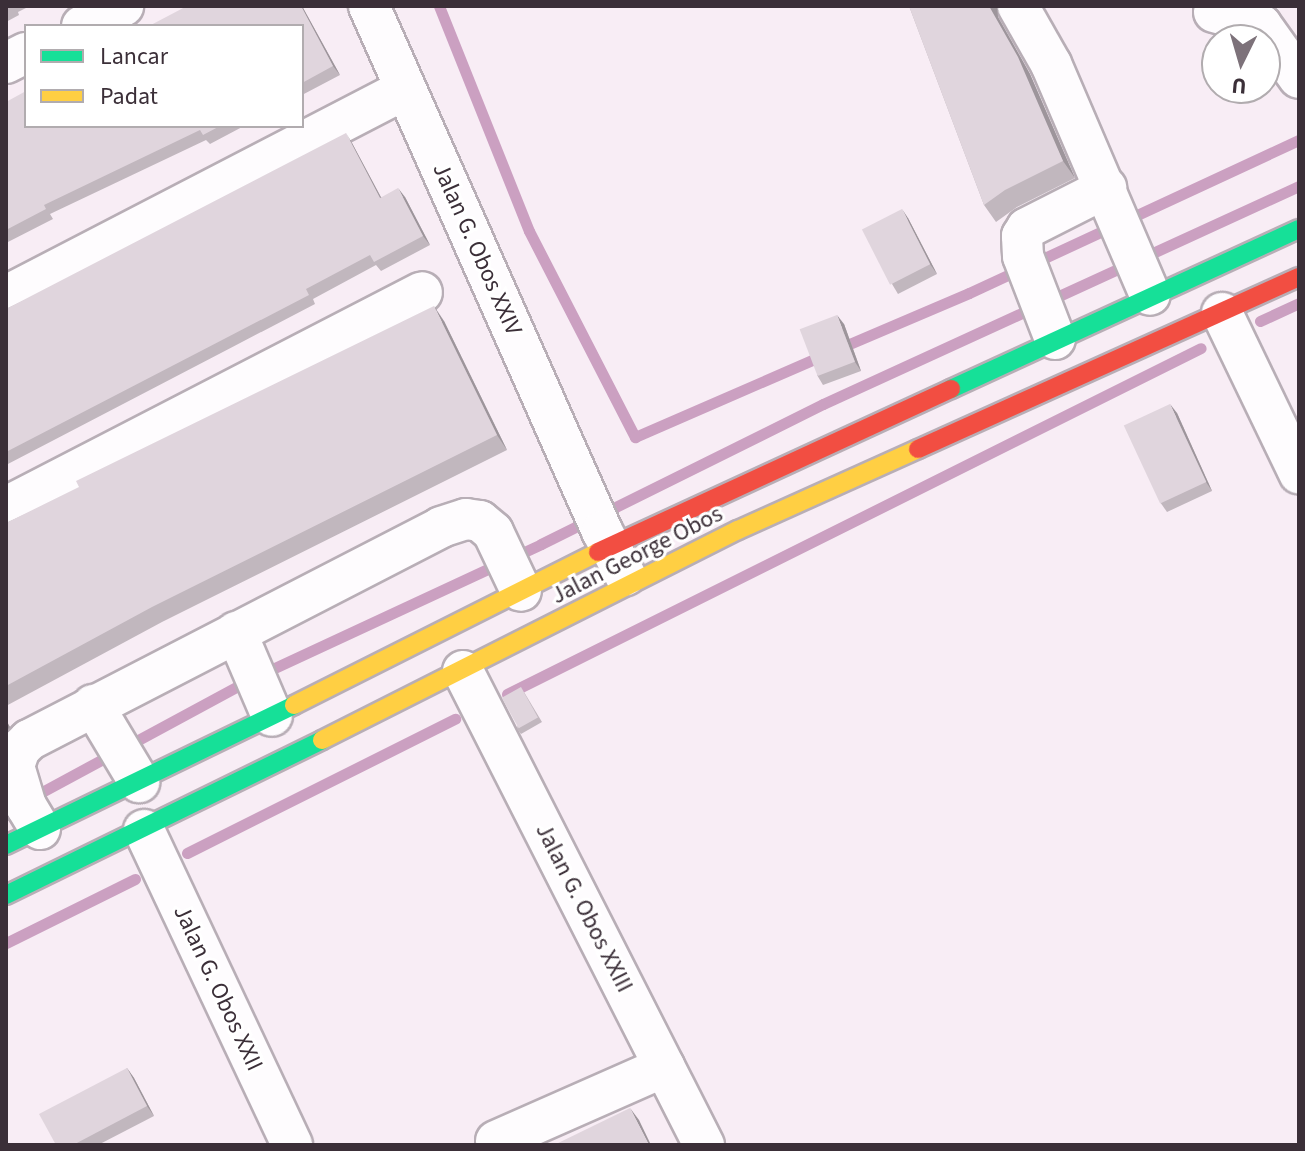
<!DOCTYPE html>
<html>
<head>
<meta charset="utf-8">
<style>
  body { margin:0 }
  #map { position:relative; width:1305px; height:1151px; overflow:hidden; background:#f8edf5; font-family:"Source Sans 3",sans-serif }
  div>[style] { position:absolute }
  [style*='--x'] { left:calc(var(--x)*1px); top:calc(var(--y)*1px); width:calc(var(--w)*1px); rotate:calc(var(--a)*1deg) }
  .stream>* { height:11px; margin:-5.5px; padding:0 5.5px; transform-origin:5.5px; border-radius:5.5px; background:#cba0c1 }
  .roads { filter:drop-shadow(2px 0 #b8aeb6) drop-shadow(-2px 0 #b8aeb6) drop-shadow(0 2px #b8aeb6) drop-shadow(0 -2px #b8aeb6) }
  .street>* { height:40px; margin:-20px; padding:0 20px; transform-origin:20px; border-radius:20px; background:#fefcfe }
  .fast>* { height:18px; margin:-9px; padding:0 9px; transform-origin:9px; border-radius:9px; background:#16e098 }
  .slow>* { height:18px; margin:-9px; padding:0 9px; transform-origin:9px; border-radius:9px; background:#ffcf43 }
  .jam>* { height:18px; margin:-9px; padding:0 9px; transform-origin:9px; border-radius:9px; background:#f24e42 }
  .wall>* { inset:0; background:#c1b7be }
  .shaded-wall>* { inset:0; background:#9d959b }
  .building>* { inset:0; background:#e0d5dd; transform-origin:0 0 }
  span { translate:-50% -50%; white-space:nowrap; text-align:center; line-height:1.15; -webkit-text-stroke:6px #fff; paint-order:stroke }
  .street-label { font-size:24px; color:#3b2f38 }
  .frame { position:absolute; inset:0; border:8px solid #3b2f38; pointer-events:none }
  .legend { position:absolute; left:24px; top:24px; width:280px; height:104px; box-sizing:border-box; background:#fff; border:2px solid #b1acaf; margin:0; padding:10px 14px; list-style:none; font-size:24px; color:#3b2f38 }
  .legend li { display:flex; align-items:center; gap:16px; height:40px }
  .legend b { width:40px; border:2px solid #b1acaf }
  .north { position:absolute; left:1201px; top:24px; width:80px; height:80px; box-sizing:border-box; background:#fff; border:2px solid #b1acaf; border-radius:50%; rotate:185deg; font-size:22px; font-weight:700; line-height:32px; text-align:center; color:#3b2f38 }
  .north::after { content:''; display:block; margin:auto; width:28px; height:36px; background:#7d727a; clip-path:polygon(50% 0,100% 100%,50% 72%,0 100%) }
</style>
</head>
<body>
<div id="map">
  <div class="stream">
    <div style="--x:439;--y:6;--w:242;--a:68.2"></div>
    <div style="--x:529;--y:231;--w:232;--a:62.8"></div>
    <div style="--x:635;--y:437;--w:206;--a:-23.5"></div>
    <div style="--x:1260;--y:321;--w:43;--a:-24.8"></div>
    <div style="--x:840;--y:348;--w:140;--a:-23.1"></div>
    <div style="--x:969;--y:293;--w:364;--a:-24.9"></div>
    <div style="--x:507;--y:694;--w:775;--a:-26.5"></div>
    <div style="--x:29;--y:799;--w:257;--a:-28.4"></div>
    <div style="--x:255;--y:677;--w:315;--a:-24.9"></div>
    <div style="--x:541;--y:544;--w:315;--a:-26.4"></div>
    <div style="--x:823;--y:404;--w:524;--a:-24.61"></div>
    <div style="--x:187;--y:853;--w:300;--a:-26.6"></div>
    <div style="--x:6;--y:943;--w:144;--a:-26.4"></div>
  </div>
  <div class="roads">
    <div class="street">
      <div style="--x:369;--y:6;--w:574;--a:66.07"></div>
      <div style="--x:602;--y:531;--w:50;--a:62.4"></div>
      <div style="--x:1018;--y:6;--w:67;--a:60.4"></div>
      <div style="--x:1051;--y:64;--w:251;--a:66.8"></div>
      <div style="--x:1214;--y:12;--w:49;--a:15.5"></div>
      <div style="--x:1261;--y:25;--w:65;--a:54.4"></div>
      <div style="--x:82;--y:26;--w:46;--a:-26"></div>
      <div style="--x:6;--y:63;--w:22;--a:-27"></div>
      <div style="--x:6;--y:296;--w:450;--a:-27.4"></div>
      <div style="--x:1222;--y:313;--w:178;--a:64.3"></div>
      <div style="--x:1055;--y:339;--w:89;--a:-111.1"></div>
      <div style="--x:1023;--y:256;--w:20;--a:-93"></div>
      <div style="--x:1022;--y:236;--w:9;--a:-58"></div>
      <div style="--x:1027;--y:228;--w:89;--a:-26.9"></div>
      <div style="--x:6;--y:507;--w:468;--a:-27.3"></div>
      <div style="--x:236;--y:632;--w:91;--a:66.8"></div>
      <div style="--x:463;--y:671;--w:532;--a:63.05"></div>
      <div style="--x:93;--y:705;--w:90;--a:59.1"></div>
      <div style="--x:40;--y:829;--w:27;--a:-121"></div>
      <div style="--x:26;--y:806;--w:42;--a:-106.7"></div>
      <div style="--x:14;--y:766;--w:18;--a:-71"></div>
      <div style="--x:20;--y:749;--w:13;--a:-45"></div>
      <div style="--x:29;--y:740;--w:464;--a:-27.3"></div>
      <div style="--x:441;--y:527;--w:26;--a:-18"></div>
      <div style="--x:466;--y:519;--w:14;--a:8"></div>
      <div style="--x:480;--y:521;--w:17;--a:40"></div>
      <div style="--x:493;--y:532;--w:65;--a:64.6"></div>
      <div style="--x:144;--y:830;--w:348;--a:64.8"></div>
      <div style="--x:496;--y:1141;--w:184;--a:-23.8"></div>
    </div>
    <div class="fast">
      <div style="--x:951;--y:389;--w:383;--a:-24.7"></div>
      <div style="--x:6;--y:845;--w:320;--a:-25.9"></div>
      <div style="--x:6;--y:895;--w:352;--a:-26.1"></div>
    </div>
    <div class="slow">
      <div style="--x:294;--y:705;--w:340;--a:-26.7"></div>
      <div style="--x:322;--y:740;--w:466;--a:-26.8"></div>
      <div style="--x:738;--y:530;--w:197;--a:-24.2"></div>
    </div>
    <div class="jam">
      <div style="--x:918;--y:449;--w:418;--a:-24.3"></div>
      <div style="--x:598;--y:552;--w:389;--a:-24.8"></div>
    </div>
  </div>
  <div class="wall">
    <div style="clip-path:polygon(6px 6px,30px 6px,18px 12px,19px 15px,6px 22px)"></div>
    <div style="clip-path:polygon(187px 6px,302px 6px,340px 75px,302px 95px,302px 26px)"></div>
    <div style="clip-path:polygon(909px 6px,997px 6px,998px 17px,1030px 74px,1075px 178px,1017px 207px,996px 222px,984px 205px)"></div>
    <div style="clip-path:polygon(6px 102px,26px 126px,244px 126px,210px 144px,206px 140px,50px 214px,53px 219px,6px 243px)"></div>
    <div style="clip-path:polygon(352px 143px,381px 197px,405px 197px,430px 245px,381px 271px,376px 265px,313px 299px,315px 304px,6px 465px,6px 309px)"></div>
    <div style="clip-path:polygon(908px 218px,937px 274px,898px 294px,892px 284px)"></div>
    <div style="clip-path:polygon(444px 321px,507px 450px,162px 622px,6px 706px,6px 523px)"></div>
    <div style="clip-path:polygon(844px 324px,861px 371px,823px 385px,817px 375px)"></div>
    <div style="clip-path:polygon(1177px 413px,1212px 491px,1167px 512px,1160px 502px)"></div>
    <div style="clip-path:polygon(524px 692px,542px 722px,521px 734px,517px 729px)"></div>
    <div style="clip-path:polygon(127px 1068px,134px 1078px,154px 1116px,98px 1145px,56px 1145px)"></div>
  </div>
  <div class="shaded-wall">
    <div style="clip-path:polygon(301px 6px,302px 6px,340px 75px,333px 66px)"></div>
    <div style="clip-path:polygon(989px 6px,997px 6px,998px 17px,1030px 74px,1075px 178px,1063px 161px)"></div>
    <div style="clip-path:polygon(346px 133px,352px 143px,386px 207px,380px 198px)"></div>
    <div style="clip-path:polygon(398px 188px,405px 197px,430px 245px,423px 236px)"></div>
    <div style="clip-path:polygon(902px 209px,908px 218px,937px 274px,930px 264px)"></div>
    <div style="clip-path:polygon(434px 306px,444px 321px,507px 450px,497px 435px)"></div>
    <div style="clip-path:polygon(837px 315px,844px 324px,861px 371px,855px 362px)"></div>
    <div style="clip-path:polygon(1170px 404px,1177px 413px,1212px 491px,1206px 482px)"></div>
    <div style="clip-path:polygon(6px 720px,10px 727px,6px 732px)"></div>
    <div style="clip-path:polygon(127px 1068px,134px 1078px,154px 1116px,147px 1106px)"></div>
    <div style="clip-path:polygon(630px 1108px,639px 1120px,651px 1145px,649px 1145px)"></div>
  </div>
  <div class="building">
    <div style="clip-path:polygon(187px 6px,301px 6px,333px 66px,302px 83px,302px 26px,149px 26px)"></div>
    <div style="clip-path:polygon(909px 6px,989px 6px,1018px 57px,1063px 161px,1005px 190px,984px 205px)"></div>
    <div style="clip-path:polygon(26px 91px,26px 126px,220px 126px,203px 135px,200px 130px,44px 205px,46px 209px,6px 230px,6px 102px)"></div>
    <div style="clip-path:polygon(346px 133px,380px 198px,398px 188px,423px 236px,374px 262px,370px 255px,306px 289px,309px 295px,6px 452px,6px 309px)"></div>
    <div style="left:902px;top:209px;width:62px;height:45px;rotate:63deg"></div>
    <div style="clip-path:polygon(434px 306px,497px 435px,152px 607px,6px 686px,6px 523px,79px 487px,76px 481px)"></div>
    <div style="left:837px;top:315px;width:50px;height:40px;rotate:69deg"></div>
    <div style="left:1170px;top:404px;width:86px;height:51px;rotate:65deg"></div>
    <div style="left:521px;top:687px;width:35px;height:22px;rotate:61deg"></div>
    <div style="clip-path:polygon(127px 1068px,147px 1106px,73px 1145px,56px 1145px,39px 1114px)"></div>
    <div style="clip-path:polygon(630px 1108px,649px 1145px,554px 1145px)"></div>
  </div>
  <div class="street-label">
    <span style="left:477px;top:249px;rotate:66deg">Jalan G. Obos XXIV</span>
    <span style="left:637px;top:555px;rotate:-27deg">Jalan George Obos</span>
    <span style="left:584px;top:908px;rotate:63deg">Jalan G. Obos XXIII</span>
    <span style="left:218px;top:988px;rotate:65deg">Jalan G. Obos XXII</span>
  </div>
  <div class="frame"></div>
  <ul class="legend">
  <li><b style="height:10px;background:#16e098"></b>Lancar</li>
  <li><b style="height:10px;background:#ffcf43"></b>Padat</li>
  </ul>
  <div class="north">U</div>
</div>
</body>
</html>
